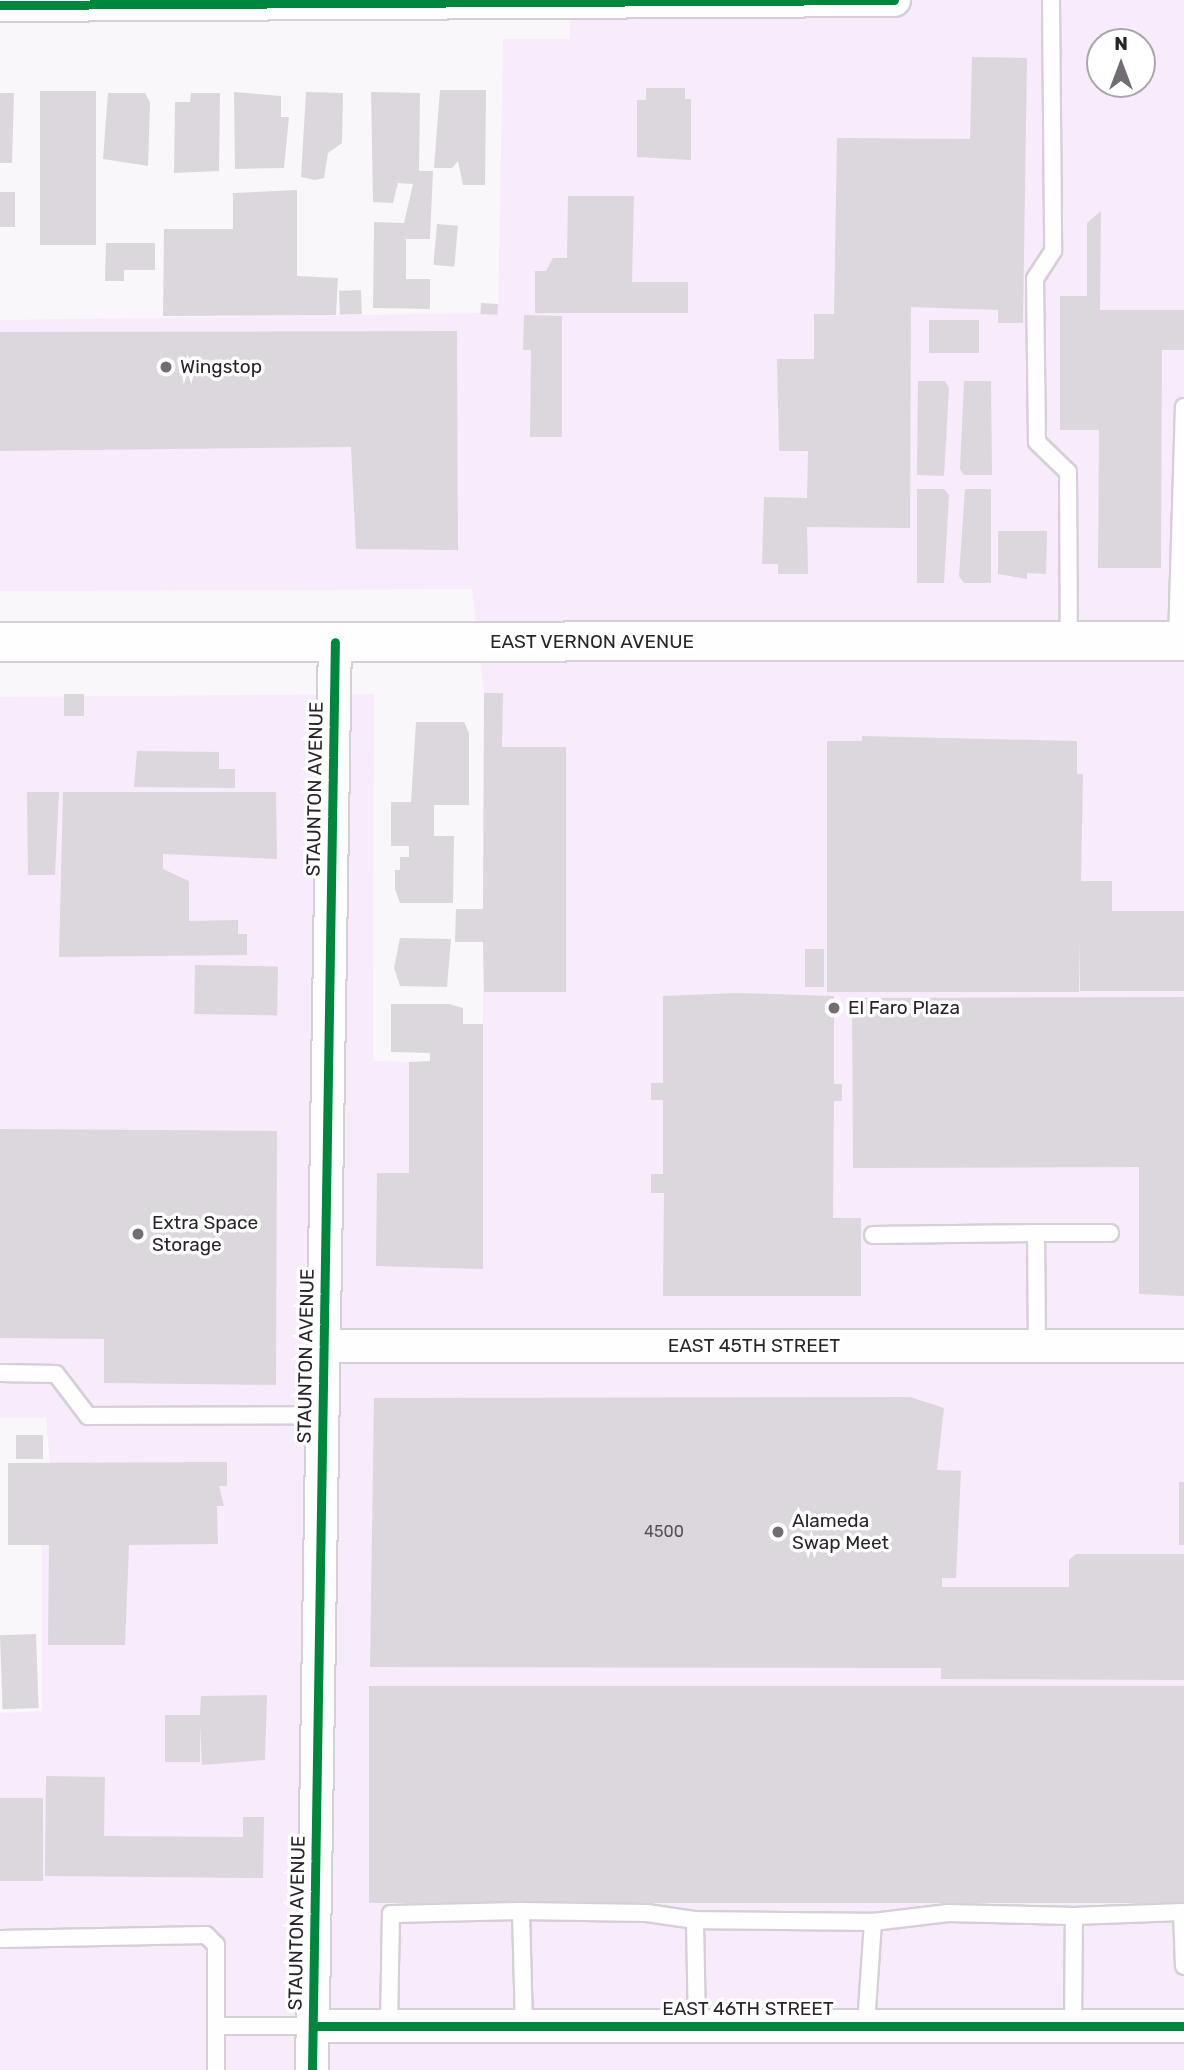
<!DOCTYPE html>
<html>
<head>
<meta charset="utf-8">
<style>
  body { margin:0 }
  #map { position:relative; width:1184px; height:2070px; overflow:hidden; background:#faf7fb; font-family:Rubik,sans-serif }
  div>[style] { position:absolute }
  [style*='--x'] { left:calc(var(--x)*1px); top:calc(var(--y)*1px); width:calc(var(--w)*1px); rotate:calc(var(--a)*1deg) }
  .built>* { inset:0; background:#f8ebfc }
  .building>* { inset:0; background:#dbd7dc; transform-origin:0 0 }
  .roads { filter:drop-shadow(2px 0 #d5d0d6) drop-shadow(-2px 0 #d5d0d6) drop-shadow(0 2px #d5d0d6) drop-shadow(0 -2px #d5d0d6) }
  .service>* { height:16px; margin:-8px; padding:0 8px; transform-origin:8px; border-radius:8px; background:#fefefe }
  .minor>* { height:32px; margin:-16px; padding:0 16px; transform-origin:16px; border-radius:16px; background:#fefefe }
  .secondary>* { height:38px; margin:-19px; padding:0 19px; transform-origin:19px; border-radius:19px; background:#fefefe }
  .cycleway>* { height:9px; margin:-4.5px; padding:0 4.5px; transform-origin:4.5px; border-radius:4.5px; background:#00873e }
  .dots>* { width:19px; height:19px; translate:-50% -50%; box-sizing:border-box; border:4px solid #fff; border-radius:50% }
  span { translate:-50% -50%; white-space:nowrap; text-align:center; line-height:1.15; -webkit-text-stroke:7px #fff; paint-order:stroke }
  .number-label { font-size:16px; color:#565056 }
  .number-label span { -webkit-text-stroke-width:0 }
  .poi-label { font-size:19px; color:#29232a }
  .left { translate:0 -50%; text-align:left }
  .street-label { font-size:19px; color:#29232a }
  .north { position:absolute; left:1086px; top:28px; width:70px; height:70px; box-sizing:border-box; background:#fff; border:2px solid #a9a7aa; border-radius:50%; rotate:0deg; font-size:19px; font-weight:700; line-height:28px; text-align:center; color:#29232a }
  .north::after { content:''; display:block; margin:auto; width:24px; height:32px; background:#726d73; clip-path:polygon(50% 0,100% 100%,50% 72%,0 100%) }
</style>
</head>
<body>
<div id="map">
  <div class="built">
    <div style="clip-path:polygon(evenodd,570px 0,1184px 0,1184px 2070px,0 2070px,0 1713px,42px 1711px,42px 1545px,50px 1463px,46px 1418px,0 1418px,0 697px,374px 694px,373px 1061px,409px 1062px,483px 1061px,484px 693px,472px 589px,0 591px,0 320px,498px 313px,503px 39px,570px 39px,570px 0,1100px 42px,1142px 42px,1142px 84px,1100px 84px,1100px 42px)"></div>
  </div>
  <div class="building">
    <div style="clip-path:polygon(972px 57px,1027px 58px,1023px 323px,998px 323px,998px 310px,911px 307px,910px 528px,807px 527px,808px 574px,778px 574px,778px 564px,762px 564px,764px 497px,807px 498px,808px 451px,779px 451px,777px 359px,814px 359px,814px 314px,834px 314px,837px 138px,970px 139px)"></div>
    <div style="clip-path:polygon(646px 88px,685px 88px,685px 99px,691px 99px,691px 160px,637px 157px,637px 100px,646px 100px)"></div>
    <div style="clip-path:polygon(440px 90px,486px 90px,485px 185px,463px 185px,458px 161px,452px 168px,434px 168px)"></div>
    <div style="left:40px;top:91px;width:56px;height:154px"></div>
    <div style="clip-path:polygon(234px 92px,281px 96px,281px 117px,289px 117px,284px 168px,235px 169px)"></div>
    <div style="clip-path:polygon(306px 92px,343px 93px,342px 143px,328px 153px,324px 178px,315px 180px,301px 177px)"></div>
    <div style="clip-path:polygon(371px 92px,420px 93px,419px 171px,433px 171px,430px 239px,406px 239px,406px 279px,430px 279px,430px 309px,373px 308px,374px 222px,404px 223px,413px 184px,398px 183px,393px 203px,373px 202px)"></div>
    <div style="clip-path:polygon(0 93px,14px 93px,12px 163px,0 163px)"></div>
    <div style="clip-path:polygon(108px 93px,145px 93px,150px 102px,148px 166px,103px 159px)"></div>
    <div style="clip-path:polygon(191px 93px,220px 93px,219px 171px,174px 173px,175px 102px,190px 102px)"></div>
    <div style="clip-path:polygon(297px 190px,297px 276px,338px 278px,336px 315px,163px 316px,164px 229px,233px 229px,233px 193px)"></div>
    <div style="left:0;top:192px;width:15px;height:35px"></div>
    <div style="clip-path:polygon(568px 196px,634px 196px,632px 282px,688px 282px,688px 313px,535px 313px,535px 271px,546px 271px,553px 258px,567px 258px)"></div>
    <div style="clip-path:polygon(1101px 211px,1100px 310px,1184px 310px,1184px 350px,1162px 350px,1161px 568px,1098px 568px,1099px 430px,1060px 430px,1060px 296px,1087px 296px,1087px 223px)"></div>
    <div style="left:437px;top:224px;width:21px;height:41px;rotate:5deg"></div>
    <div style="clip-path:polygon(106px 243px,155px 243px,155px 270px,124px 270px,124px 281px,105px 281px)"></div>
    <div style="left:361px;top:290px;width:24px;height:22px;rotate:88deg"></div>
    <div style="left:481px;top:303px;width:17px;height:11px;rotate:3deg"></div>
    <div style="clip-path:polygon(524px 315px,562px 316px,562px 437px,530px 437px,531px 350px,523px 350px)"></div>
    <div style="left:929px;top:320px;width:50px;height:33px"></div>
    <div style="clip-path:polygon(457px 331px,458px 550px,356px 549px,351px 447px,0 451px,0 332px)"></div>
    <div style="clip-path:polygon(918px 381px,945px 381px,949px 388px,944px 476px,917px 475px)"></div>
    <div style="clip-path:polygon(964px 381px,991px 381px,992px 475px,964px 475px,960px 469px)"></div>
    <div style="clip-path:polygon(917px 489px,944px 489px,949px 495px,944px 583px,917px 583px)"></div>
    <div style="clip-path:polygon(965px 489px,991px 489px,991px 583px,964px 583px,959px 576px)"></div>
    <div style="clip-path:polygon(998px 531px,1047px 531px,1046px 574px,1027px 573px,1027px 579px,998px 574px)"></div>
    <div style="clip-path:polygon(484px 693px,503px 693px,502px 747px,566px 747px,566px 992px,484px 992px,483px 942px,455px 942px,456px 909px,483px 909px)"></div>
    <div style="left:64px;top:694px;width:20px;height:22px"></div>
    <div style="clip-path:polygon(416px 722px,464px 722px,469px 733px,469px 805px,434px 805px,434px 836px,454px 836px,453px 903px,400px 903px,395px 889px,395px 870px,400px 870px,400px 857px,409px 857px,409px 846px,391px 846px,391px 802px,411px 802px)"></div>
    <div style="clip-path:polygon(862px 736px,1077px 741px,1077px 774px,1083px 774px,1079px 992px,827px 992px,827px 741px,862px 741px)"></div>
    <div style="clip-path:polygon(137px 751px,219px 752px,219px 769px,235px 769px,235px 788px,134px 787px)"></div>
    <div style="clip-path:polygon(27px 792px,59px 792px,55px 875px,28px 875px)"></div>
    <div style="clip-path:polygon(63px 792px,276px 792px,277px 859px,163px 854px,163px 869px,189px 881px,189px 921px,238px 920px,238px 934px,247px 934px,247px 955px,59px 957px)"></div>
    <div style="clip-path:polygon(1080px 881px,1112px 881px,1112px 911px,1184px 911px,1184px 991px,1080px 991px)"></div>
    <div style="clip-path:polygon(400px 938px,451px 939px,447px 987px,400px 986px,394px 968px)"></div>
    <div style="left:805px;top:949px;width:19px;height:38px"></div>
    <div style="left:195px;top:965px;width:83px;height:49px;rotate:1deg"></div>
    <div style="clip-path:polygon(736px 993px,834px 996px,834px 1084px,842px 1084px,842px 1101px,834px 1101px,833px 1218px,861px 1218px,861px 1296px,663px 1296px,664px 1193px,651px 1193px,651px 1174px,663px 1174px,663px 1100px,651px 1100px,651px 1083px,663px 1083px,663px 996px)"></div>
    <div style="clip-path:polygon(1184px 997px,1184px 1296px,1139px 1294px,1139px 1167px,853px 1168px,852px 998px)"></div>
    <div style="clip-path:polygon(391px 1004px,449px 1004px,463px 1008px,463px 1024px,483px 1024px,483px 1269px,376px 1266px,377px 1173px,409px 1173px,409px 1062px,430px 1061px,430px 1053px,391px 1052px)"></div>
    <div style="clip-path:polygon(0 1129px,277px 1131px,276px 1385px,104px 1383px,104px 1339px,0 1338px)"></div>
    <div style="clip-path:polygon(910px 1397px,944px 1408px,937px 1470px,961px 1471px,956px 1578px,942px 1578px,942px 1587px,1069px 1587px,1069px 1560px,1076px 1554px,1184px 1554px,1184px 1680px,941px 1679px,941px 1668px,370px 1667px,374px 1398px)"></div>
    <div style="left:16px;top:1435px;width:27px;height:24px"></div>
    <div style="clip-path:polygon(227px 1462px,227px 1486px,219px 1486px,224px 1506px,217px 1506px,218px 1544px,129px 1545px,125px 1645px,48px 1645px,49px 1545px,8px 1545px,8px 1463px)"></div>
    <div style="left:1179px;top:1482px;width:5px;height:63px"></div>
    <div style="left:36px;top:1634px;width:74px;height:36px;rotate:88deg"></div>
    <div style="left:369px;top:1686px;width:815px;height:217px"></div>
    <div style="clip-path:polygon(267px 1695px,265px 1760px,202px 1765px,200px 1723px,200px 1762px,165px 1762px,165px 1715px,200px 1715px,201px 1696px)"></div>
    <div style="clip-path:polygon(46px 1776px,105px 1777px,104px 1836px,243px 1837px,243px 1817px,264px 1817px,263px 1878px,45px 1876px)"></div>
    <div style="left:0;top:1798px;width:43px;height:83px"></div>
  </div>
  <div class="roads">
    <div class="service">
      <div style="--x:1051;--y:0;--w:251;--a:89.5"></div>
      <div style="--x:1053;--y:251;--w:33;--a:123"></div>
      <div style="--x:1035;--y:279;--w:163;--a:89.3"></div>
      <div style="--x:1037;--y:442;--w:43;--a:44.1"></div>
      <div style="--x:1068;--y:472;--w:169;--a:89.7"></div>
      <div style="--x:1177;--y:641;--w:234;--a:-88.3"></div>
      <div style="--x:1036;--y:1233;--w:74;--a:0"></div>
      <div style="--x:873;--y:1235;--w:163;--a:-0.7"></div>
      <div style="--x:1036;--y:1233;--w:113;--a:89.5"></div>
      <div style="--x:0;--y:1373;--w:56;--a:1"></div>
      <div style="--x:56;--y:1374;--w:53;--a:52.7"></div>
      <div style="--x:88;--y:1416;--w:235;--a:-0.2"></div>
      <div style="--x:873;--y:1922;--w:76;--a:-6.8"></div>
      <div style="--x:948;--y:1913;--w:126;--a:1.4"></div>
      <div style="--x:0;--y:1939;--w:206;--a:-1.1"></div>
      <div style="--x:206;--y:1935;--w:14;--a:45"></div>
      <div style="--x:216;--y:1945;--w:125;--a:90"></div>
      <div style="--x:216;--y:2026;--w:97;--a:0"></div>
      <div style="--x:389;--y:2026;--w:112;--a:-89"></div>
      <div style="--x:391;--y:1914;--w:130;--a:-1.3"></div>
      <div style="--x:524;--y:2026;--w:115;--a:-91.5"></div>
      <div style="--x:521;--y:1911;--w:126;--a:0.9"></div>
      <div style="--x:647;--y:1913;--w:49;--a:8.3"></div>
      <div style="--x:697;--y:2026;--w:106;--a:-91.1"></div>
      <div style="--x:695;--y:1920;--w:178;--a:0.6"></div>
      <div style="--x:873;--y:1922;--w:104;--a:93.9"></div>
      <div style="--x:1073;--y:2026;--w:110;--a:-89.5"></div>
      <div style="--x:1074;--y:1916;--w:108;--a:-2.1"></div>
      <div style="--x:1182;--y:1912;--w:54;--a:87.9"></div>
    </div>
    <div class="minor">
      <div style="--x:0;--y:5;--w:894;--a:-0.32"></div>
      <div style="--x:324;--y:1346;--w:860;--a:0"></div>
      <div style="--x:313;--y:2026;--w:871;--a:0"></div>
      <div style="--x:312;--y:2070;--w:1428;--a:-89.08"></div>
    </div>
    <div class="secondary">
      <div style="--x:0;--y:642;--w:1184;--a:-0.05"></div>
    </div>
  </div>
  <div class="cycleway">
    <div style="--x:0;--y:5;--w:894;--a:-0.32"></div>
    <div style="--x:313;--y:2026;--w:871;--a:0"></div>
    <div style="--x:312;--y:2070;--w:1428;--a:-89.08"></div>
  </div>
  <div class="dots">
    <div style="left:166px;top:367px;background:#726d73"></div>
    <div style="left:834px;top:1008px;background:#726d73"></div>
    <div style="left:138px;top:1234px;background:#726d73"></div>
    <div style="left:778px;top:1532px;background:#726d73"></div>
  </div>
  <div class="number-label">
    <span style="left:664px;top:1532px">4500</span>
  </div>
  <div class="poi-label">
    <span class="left" style="left:180px;top:367px">Wingstop</span>
    <span class="left" style="left:848px;top:1008px">El Faro Plaza</span>
    <span class="left" style="left:152px;top:1234px">Extra Space<br>Storage</span>
    <span class="left" style="left:792px;top:1532px">Alameda<br>Swap Meet</span>
  </div>
  <div class="street-label">
    <span style="left:592px;top:642px">EAST VERNON AVENUE</span>
    <span style="left:315px;top:789px;rotate:-89deg">STAUNTON AVENUE</span>
    <span style="left:754px;top:1346px">EAST 45TH STREET</span>
    <span style="left:306px;top:1356px;rotate:-89deg">STAUNTON AVENUE</span>
    <span style="left:297px;top:1923px;rotate:-89deg">STAUNTON AVENUE</span>
    <span style="left:748px;top:2009px">EAST 46TH STREET</span>
  </div>
  <div class="north">N</div>
</div>
</body>
</html>
